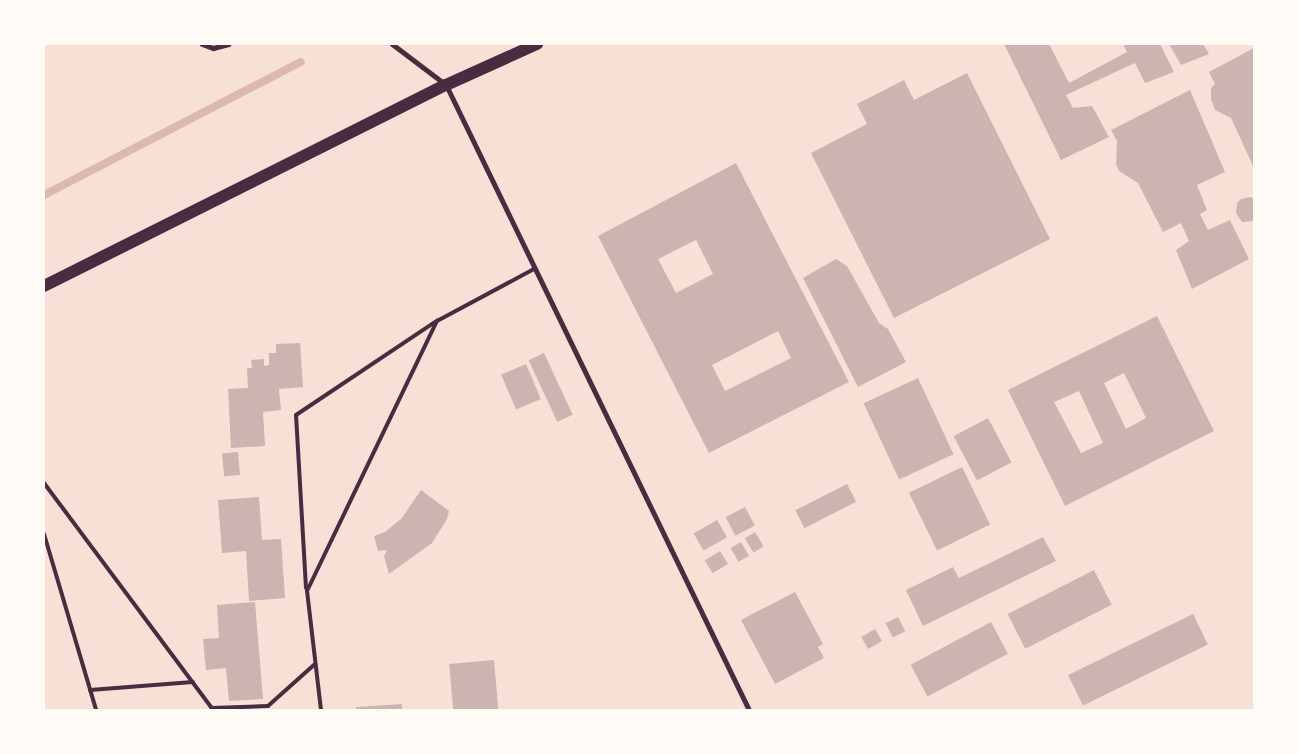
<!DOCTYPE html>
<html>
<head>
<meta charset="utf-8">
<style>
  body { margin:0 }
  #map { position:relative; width:1298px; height:754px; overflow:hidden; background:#f7e1d7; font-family:"Archivo Narrow",sans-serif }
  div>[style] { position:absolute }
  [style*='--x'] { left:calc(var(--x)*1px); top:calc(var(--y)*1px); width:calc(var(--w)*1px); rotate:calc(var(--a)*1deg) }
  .stream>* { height:8px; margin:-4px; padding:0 4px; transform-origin:4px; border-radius:4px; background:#dcb8b0 }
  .building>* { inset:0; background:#ccb4b1; transform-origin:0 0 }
  .service>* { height:4px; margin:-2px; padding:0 2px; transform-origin:2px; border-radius:2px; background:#4a2c40 }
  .minor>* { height:5px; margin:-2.5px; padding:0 2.5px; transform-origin:2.5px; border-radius:2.5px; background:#4a2c40 }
  .primary>* { height:12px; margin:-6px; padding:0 6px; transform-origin:6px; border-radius:6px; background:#4a2c40 }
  span { translate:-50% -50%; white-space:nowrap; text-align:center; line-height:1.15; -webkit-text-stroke:4px #fffaf5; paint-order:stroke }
  .frame { position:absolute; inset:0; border:45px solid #fffaf5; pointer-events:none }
</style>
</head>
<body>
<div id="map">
  <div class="stream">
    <div style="--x:44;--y:195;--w:289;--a:-27.4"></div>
  </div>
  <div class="building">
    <div style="clip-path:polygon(1004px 44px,1049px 44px,1069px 83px,1127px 52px,1123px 44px,1160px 44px,1174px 72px,1145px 83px,1135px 63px,1066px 95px,1073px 108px,1092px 106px,1109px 137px,1061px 160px)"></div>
    <div style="clip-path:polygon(1169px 44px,1203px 44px,1209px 54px,1181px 65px)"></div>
    <div style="clip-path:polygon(1254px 48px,1254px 168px,1231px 118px,1215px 110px,1211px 99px,1211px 88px,1215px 84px,1209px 72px)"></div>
    <div style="clip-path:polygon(967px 73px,1050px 239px,894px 318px,811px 153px,867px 124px,857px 104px,904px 80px,914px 100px)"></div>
    <div style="clip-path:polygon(1190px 90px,1225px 172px,1197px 185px,1207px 210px,1200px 214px,1208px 230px,1230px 220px,1249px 259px,1192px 289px,1176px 250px,1189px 241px,1181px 223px,1163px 232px,1138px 183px,1119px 171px,1116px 164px,1117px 141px,1111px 130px)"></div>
    <div style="clip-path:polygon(evenodd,736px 163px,849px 382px,709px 453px,598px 236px,736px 163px,696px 240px,713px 274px,676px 293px,658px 259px,696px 240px,736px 163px,778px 331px,791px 358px,725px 391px,712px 365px,778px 331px)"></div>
    <div style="clip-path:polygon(1251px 197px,1254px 200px,1254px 221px,1242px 222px,1236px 213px,1237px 203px,1241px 199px)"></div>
    <div style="clip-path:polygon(836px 259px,847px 266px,879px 323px,888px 329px,906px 362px,858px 387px,803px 278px)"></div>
    <div style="clip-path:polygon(evenodd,1157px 316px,1214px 431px,1065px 506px,1008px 390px,1157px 316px,1124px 373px,1146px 418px,1126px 429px,1104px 383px,1124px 373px,1157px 316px,1079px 391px,1103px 443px,1081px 453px,1054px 402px,1079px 391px)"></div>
    <div style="clip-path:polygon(300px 343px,303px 387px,279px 389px,281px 410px,263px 412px,265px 446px,231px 448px,228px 389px,248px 388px,247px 368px,252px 368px,251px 360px,264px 359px,264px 366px,269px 365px,269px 353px,276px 353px,276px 344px)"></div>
    <div style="left:544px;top:353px;width:68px;height:17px;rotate:65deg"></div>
    <div style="left:526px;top:364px;width:38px;height:27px;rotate:67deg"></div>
    <div style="left:918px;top:378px;width:84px;height:60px;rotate:65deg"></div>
    <div style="left:988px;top:418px;width:50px;height:39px;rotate:62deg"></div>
    <div style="left:238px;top:452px;width:23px;height:16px;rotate:85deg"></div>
    <div style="left:962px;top:467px;width:64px;height:59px;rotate:64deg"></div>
    <div style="left:847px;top:484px;width:20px;height:58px;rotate:63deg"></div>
    <div style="clip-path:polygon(421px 490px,449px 511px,447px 519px,432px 543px,389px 574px,384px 556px,387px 550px,378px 551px,374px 536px,385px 532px,402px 518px)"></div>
    <div style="clip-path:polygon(259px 497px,262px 540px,281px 539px,285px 598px,249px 601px,246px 551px,222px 553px,218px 500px)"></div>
    <div style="left:745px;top:507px;width:21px;height:22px;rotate:62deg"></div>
    <div style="left:717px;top:520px;width:20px;height:27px;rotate:60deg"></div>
    <div style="left:755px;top:532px;width:17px;height:12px;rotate:59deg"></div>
    <div style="clip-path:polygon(1043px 537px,1056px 561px,923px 626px,906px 590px,953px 567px,959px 578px)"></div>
    <div style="left:741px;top:542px;width:16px;height:12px;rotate:60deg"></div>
    <div style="left:720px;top:551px;width:15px;height:18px;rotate:58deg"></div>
    <div style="left:1094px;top:570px;width:39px;height:97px;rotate:63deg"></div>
    <div style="clip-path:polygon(795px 592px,823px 644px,818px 647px,824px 658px,775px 684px,741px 620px)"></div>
    <div style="clip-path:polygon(255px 602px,263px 699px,229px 701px,226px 668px,206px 670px,203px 639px,219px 638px,217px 605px)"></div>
    <div style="left:1193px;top:614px;width:34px;height:139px;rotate:64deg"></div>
    <div style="left:898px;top:617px;width:16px;height:14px;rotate:63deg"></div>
    <div style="left:991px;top:622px;width:36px;height:91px;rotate:62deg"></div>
    <div style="left:875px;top:629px;width:14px;height:16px;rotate:60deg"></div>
    <div style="left:494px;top:660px;width:50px;height:45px;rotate:85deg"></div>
    <div style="clip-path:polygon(402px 704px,402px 710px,357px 710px,356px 707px)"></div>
  </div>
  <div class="service">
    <div style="--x:44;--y:483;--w:281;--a:53.3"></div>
    <div style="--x:212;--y:708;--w:56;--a:-2"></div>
    <div style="--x:268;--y:706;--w:63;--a:-41.8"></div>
    <div style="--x:44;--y:534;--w:184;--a:73.5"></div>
    <div style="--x:306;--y:588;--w:173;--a:-93.3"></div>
    <div style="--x:296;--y:415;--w:167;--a:-33.8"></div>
    <div style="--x:90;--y:690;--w:103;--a:-4.4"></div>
    <div style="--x:321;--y:710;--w:120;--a:-96.7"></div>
    <div style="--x:307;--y:591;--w:300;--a:-64.3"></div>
    <div style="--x:437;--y:321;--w:110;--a:-28.2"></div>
  </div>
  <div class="minor">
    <div style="--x:202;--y:44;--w:12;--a:20"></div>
    <div style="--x:213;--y:48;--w:16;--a:-14"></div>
    <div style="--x:392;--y:44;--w:68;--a:37.2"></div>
    <div style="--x:446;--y:85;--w:695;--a:64.14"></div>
  </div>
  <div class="primary">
    <div style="--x:44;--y:286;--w:449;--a:-26.6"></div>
    <div style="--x:446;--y:85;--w:100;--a:-24.3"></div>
  </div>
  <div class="frame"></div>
</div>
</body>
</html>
